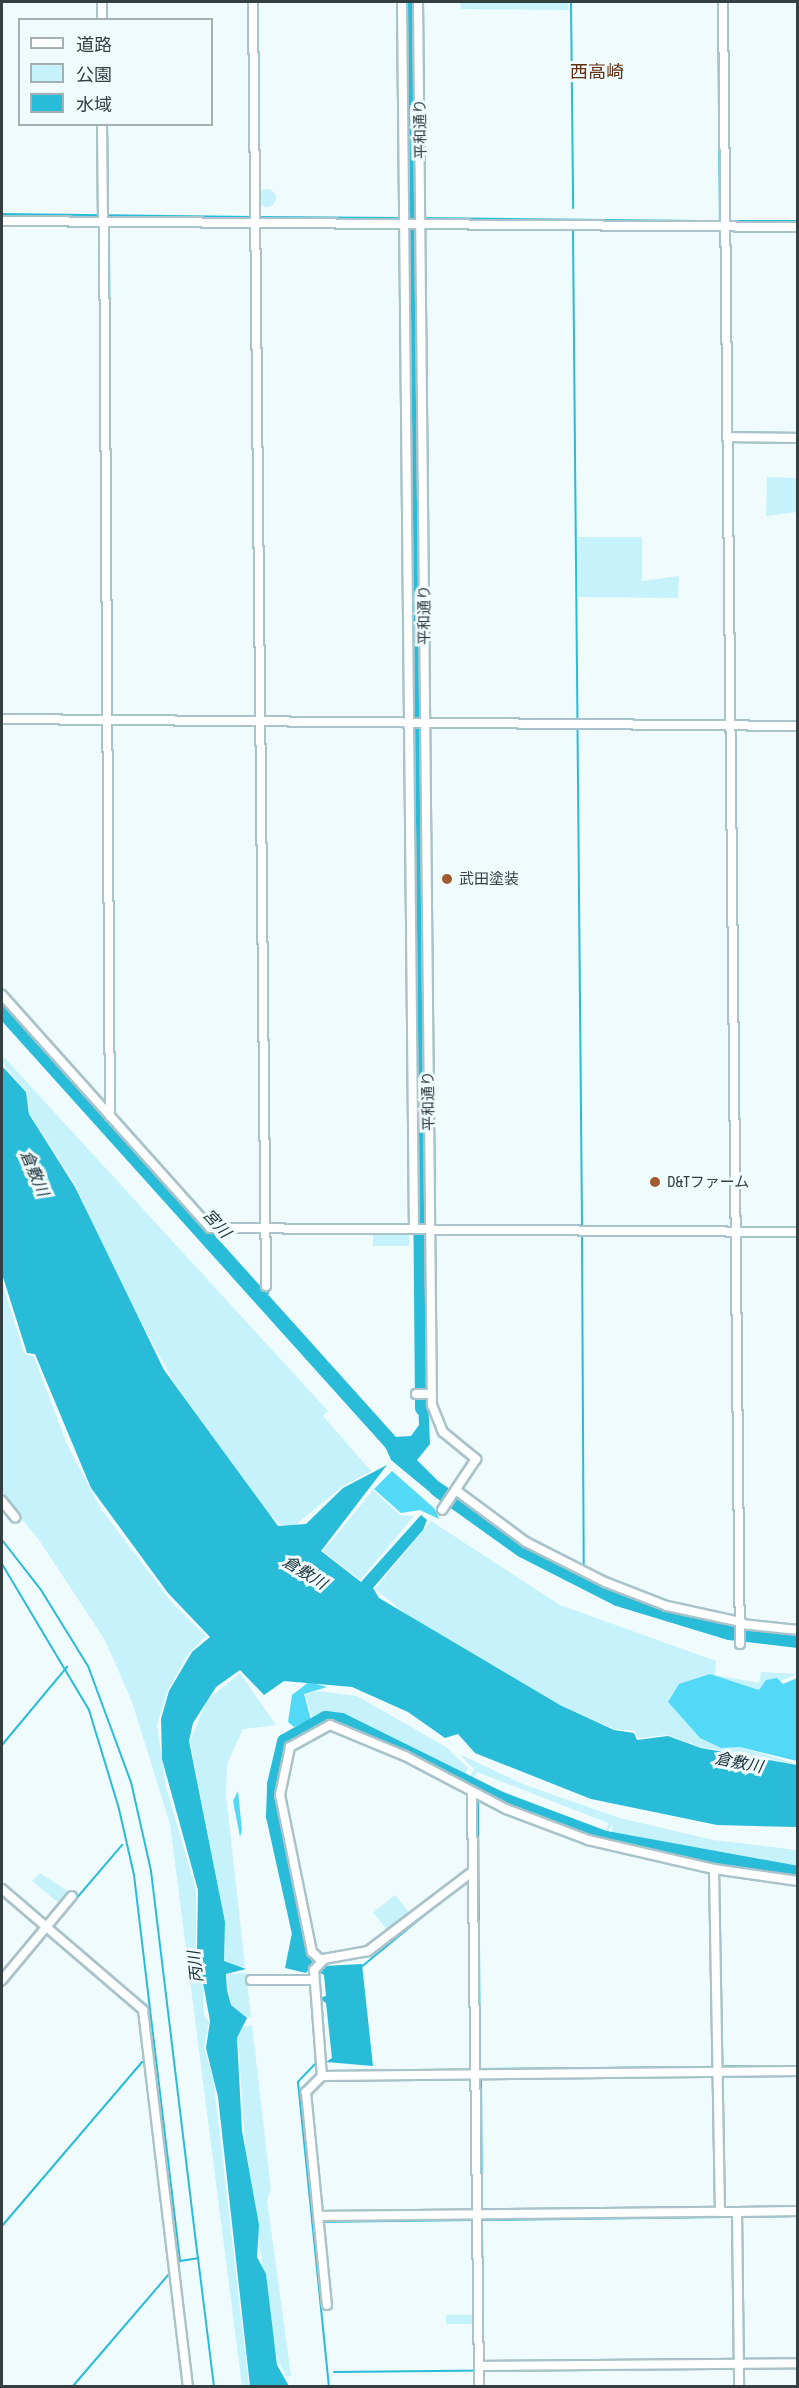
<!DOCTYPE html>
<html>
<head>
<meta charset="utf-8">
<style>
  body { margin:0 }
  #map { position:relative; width:799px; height:2388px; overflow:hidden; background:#f0fbfd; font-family:"Asap Condensed","Noto Sans JP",sans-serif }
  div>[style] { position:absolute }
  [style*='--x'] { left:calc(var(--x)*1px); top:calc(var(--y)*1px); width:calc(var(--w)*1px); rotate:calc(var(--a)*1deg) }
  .green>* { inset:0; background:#c6f2fc; transform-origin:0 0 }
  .round { border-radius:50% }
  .forest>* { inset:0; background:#51d9f6 }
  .water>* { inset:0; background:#28bcd9 }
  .stream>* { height:2px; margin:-1px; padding:0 1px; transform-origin:1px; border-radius:1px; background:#28bcd9 }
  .river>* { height:15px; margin:-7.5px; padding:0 7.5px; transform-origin:7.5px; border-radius:7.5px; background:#28bcd9 }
  .roads { filter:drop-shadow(2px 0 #a8c3c9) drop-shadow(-2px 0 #a8c3c9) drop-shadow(0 2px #a8c3c9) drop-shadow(0 -2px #a8c3c9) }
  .minor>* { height:8px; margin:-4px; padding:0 4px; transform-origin:4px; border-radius:4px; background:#fff }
  .dots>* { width:16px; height:16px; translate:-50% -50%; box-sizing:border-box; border:3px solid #f0fbfd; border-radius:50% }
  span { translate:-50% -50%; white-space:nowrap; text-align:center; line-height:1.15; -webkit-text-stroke:6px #f0fbfd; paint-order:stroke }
  .street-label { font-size:15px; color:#343f42 }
  .poi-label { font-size:15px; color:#343f42 }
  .left { translate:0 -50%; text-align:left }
  .water-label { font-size:16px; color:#182f34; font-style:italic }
  .quarter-label { font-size:18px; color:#5f3011 }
  .frame { position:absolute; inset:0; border:3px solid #343f42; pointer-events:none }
  .legend { position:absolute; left:18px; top:18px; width:195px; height:108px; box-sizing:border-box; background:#f0fbfd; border:2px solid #a5b0b2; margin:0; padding:8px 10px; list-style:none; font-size:18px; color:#343f42 }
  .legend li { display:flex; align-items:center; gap:12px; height:30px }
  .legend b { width:30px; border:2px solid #a5b0b2 }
</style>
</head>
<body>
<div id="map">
  <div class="green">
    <div style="clip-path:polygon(460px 2px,568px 2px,569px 10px,461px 9px)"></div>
    <div class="round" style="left:258px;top:189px;width:18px;height:18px"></div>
    <div style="clip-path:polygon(767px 477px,797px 478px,797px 512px,766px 516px)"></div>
    <div style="clip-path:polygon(578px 537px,642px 537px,642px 581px,679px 576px,678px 598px,578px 597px)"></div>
    <div style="clip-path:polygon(2px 1055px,328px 1411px,323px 1416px,371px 1471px,343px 1486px,294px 1526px,280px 1524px,265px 1510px,174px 1382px,112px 1269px,76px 1186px,30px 1114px,27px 1092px,2px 1063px)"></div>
    <div style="left:373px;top:1230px;width:36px;height:16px"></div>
    <div style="clip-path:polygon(2px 1282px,24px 1353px,34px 1357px,67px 1444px,101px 1509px,173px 1604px,206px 1636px,188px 1654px,167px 1692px,157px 1725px,166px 1787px,196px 1890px,196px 1951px,202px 1965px,204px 2015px,209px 2022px,204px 2048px,213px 2077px,249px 2386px,242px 2386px,170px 1824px,132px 1702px,105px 1640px,39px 1540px,2px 1495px)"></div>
    <div style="clip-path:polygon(373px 1490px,400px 1515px,414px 1516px,360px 1580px,323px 1551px)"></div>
    <div style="clip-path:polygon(431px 1521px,560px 1605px,716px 1661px,715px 1675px,759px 1683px,761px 1672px,797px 1674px,759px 1690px,710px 1674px,668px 1702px,700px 1738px,721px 1748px,740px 1747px,797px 1764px,701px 1747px,668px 1735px,638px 1738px,635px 1731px,614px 1729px,559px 1704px,416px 1622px,375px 1589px)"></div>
    <div style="clip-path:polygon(240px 1673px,276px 1725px,243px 1729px,227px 1764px,226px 1795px,245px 1966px,239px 1967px,224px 1961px,225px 1922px,190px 1741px,207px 1700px)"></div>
    <div style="clip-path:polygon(318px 1691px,357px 1696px,446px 1747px,468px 1768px,465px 1776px,347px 1718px,333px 1714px,313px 1720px,305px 1694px)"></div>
    <div style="clip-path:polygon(evenodd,459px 1754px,525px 1785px,620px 1818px,713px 1840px,797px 1850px,797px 1869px,611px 1835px,613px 1823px,607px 1833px,470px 1778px,474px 1769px,459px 1754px,477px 1772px,608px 1823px,606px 1831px,501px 1792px,473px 1778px,477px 1772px)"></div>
    <div style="clip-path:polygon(40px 1873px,71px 1893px,61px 1905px,32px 1881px)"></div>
    <div style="left:395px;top:1895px;width:27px;height:28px;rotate:51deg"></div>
    <div style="clip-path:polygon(246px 1973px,251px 2017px,244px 2018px,231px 2005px,227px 1974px)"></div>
    <div style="clip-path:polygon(252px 2025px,271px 2190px,267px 2200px,291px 2376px,287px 2377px,277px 2359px,246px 2160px,238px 2038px,243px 2027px)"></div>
    <div style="left:476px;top:2315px;width:9px;height:30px;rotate:90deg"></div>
  </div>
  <div class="forest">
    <div style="clip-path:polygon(392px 1471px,435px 1509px,439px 1519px,420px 1510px,401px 1513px,374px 1489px)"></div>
    <div style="clip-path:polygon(710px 1674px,759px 1690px,766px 1680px,777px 1678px,783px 1684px,797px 1678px,797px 1761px,740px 1747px,721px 1748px,700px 1738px,668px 1702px,679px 1684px)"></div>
    <div style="clip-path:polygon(309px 1682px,327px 1687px,304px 1694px,311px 1720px,294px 1727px,288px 1722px,292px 1695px)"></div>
    <div style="clip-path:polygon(238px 1791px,242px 1830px,240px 1837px,233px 1801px)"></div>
  </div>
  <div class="water">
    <div style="clip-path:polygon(2px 1066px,26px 1092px,29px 1114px,75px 1187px,164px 1370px,278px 1526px,306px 1524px,343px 1488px,387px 1465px,321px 1551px,361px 1582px,421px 1515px,427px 1520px,423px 1530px,373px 1588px,379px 1598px,560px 1705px,614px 1730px,634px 1733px,637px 1740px,668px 1736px,701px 1748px,797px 1765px,797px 1827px,717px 1825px,591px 1799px,475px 1753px,458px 1734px,445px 1738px,408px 1712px,352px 1687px,284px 1681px,264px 1695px,240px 1670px,216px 1687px,193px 1723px,189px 1741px,225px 1922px,224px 1961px,246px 1969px,226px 1974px,227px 1990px,231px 2005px,247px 2018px,237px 2038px,242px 2131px,259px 2225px,257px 2257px,266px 2274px,277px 2365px,289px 2386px,250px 2386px,218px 2097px,206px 2048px,210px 2021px,197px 1950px,198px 1890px,162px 1759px,161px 1719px,169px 1691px,192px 1652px,210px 1637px,168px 1593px,91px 1488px,35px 1354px,27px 1353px,2px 1274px)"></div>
    <div style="clip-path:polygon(428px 1397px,430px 1444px,417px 1460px,451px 1494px,443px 1503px,391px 1460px,385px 1446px,393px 1437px,411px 1436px,419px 1425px,418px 1398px)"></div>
    <div style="clip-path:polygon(301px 1921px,309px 1955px,324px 1966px,362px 1964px,373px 2066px,326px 2062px,332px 2058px,326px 2003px,319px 1998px,326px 1996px,324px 1975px,311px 1967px,306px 1973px,285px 1968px,294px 1923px)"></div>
  </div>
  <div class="stream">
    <div style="--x:571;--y:2;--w:206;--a:89.4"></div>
    <div style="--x:718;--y:2;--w:218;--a:89.5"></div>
    <div style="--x:107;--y:124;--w:91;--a:89.4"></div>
    <div style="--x:2;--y:214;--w:250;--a:0.7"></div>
    <div style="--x:257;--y:217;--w:145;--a:0.4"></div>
    <div style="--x:422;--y:218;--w:301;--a:0.6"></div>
    <div style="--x:728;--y:221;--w:70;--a:0"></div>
    <div style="--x:573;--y:231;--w:996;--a:89.48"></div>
    <div style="--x:109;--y:233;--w:885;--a:89.74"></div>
    <div style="--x:721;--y:236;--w:992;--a:89.42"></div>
    <div style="--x:263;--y:656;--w:631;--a:89.36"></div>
    <div style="--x:270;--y:1287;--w:17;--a:111"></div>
    <div style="--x:731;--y:1234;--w:384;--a:89.3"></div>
    <div style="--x:582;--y:1236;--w:332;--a:89.7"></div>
    <div style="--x:2;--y:1540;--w:63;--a:52"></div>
    <div style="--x:41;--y:1590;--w:89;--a:58.3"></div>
    <div style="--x:88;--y:1666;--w:124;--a:69.7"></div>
    <div style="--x:131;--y:1782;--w:91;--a:77.3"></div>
    <div style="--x:151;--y:1871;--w:390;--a:83.1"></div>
    <div style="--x:2;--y:1564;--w:170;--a:59.2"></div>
    <div style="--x:89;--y:1710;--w:103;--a:73.1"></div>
    <div style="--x:119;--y:1809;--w:68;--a:77.2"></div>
    <div style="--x:134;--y:1875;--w:389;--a:83.2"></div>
    <div style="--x:180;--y:2261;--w:18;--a:-9"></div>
    <div style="--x:198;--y:2258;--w:129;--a:82.9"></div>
    <div style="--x:583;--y:1583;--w:10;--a:-84"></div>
    <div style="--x:735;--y:1633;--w:9;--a:-84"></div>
    <div style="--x:2;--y:1745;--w:102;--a:-50.2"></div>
    <div style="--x:478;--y:1801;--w:269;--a:89.6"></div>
    <div style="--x:467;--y:1803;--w:9;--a:-90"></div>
    <div style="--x:52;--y:1927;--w:108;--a:-49.5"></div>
    <div style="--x:360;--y:1968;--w:137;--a:-39.4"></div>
    <div style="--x:2;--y:1987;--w:72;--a:-50.6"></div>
    <div style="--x:318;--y:2061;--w:29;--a:134"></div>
    <div style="--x:298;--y:2082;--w:306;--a:84.2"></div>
    <div style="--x:721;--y:2066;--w:77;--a:0"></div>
    <div style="--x:481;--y:2069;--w:234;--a:-0.5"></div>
    <div style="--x:481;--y:2078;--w:129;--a:89.6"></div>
    <div style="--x:480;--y:2220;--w:318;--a:-0.7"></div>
    <div style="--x:482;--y:2220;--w:143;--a:89.6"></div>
    <div style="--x:312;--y:2222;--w:162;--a:-0.7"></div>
    <div style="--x:2;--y:2226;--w:216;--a:-49.5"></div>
    <div style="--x:741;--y:2368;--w:57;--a:-1"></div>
    <div style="--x:484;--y:2371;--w:15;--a:90"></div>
    <div style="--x:334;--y:2372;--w:402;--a:-0.6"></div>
    <div style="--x:73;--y:2386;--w:148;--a:-49.4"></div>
  </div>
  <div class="river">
    <div style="--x:410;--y:2;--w:1406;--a:89.51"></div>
    <div style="--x:2;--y:1010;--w:600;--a:48.04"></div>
    <div style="--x:437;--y:1489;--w:103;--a:35.5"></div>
    <div style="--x:521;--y:1549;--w:108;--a:27"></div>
    <div style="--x:617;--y:1598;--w:117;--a:16.9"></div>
    <div style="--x:729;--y:1632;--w:69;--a:6.6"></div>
    <div style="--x:301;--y:1942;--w:129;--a:-102.5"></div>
    <div style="--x:273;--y:1816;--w:32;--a:-88"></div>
    <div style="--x:274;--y:1784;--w:44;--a:-76.9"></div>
    <div style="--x:284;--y:1741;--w:47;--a:-29.3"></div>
    <div style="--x:325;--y:1718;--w:16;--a:7"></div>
    <div style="--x:341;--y:1720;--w:178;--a:26.3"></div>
    <div style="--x:501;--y:1799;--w:111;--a:20.6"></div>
    <div style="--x:605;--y:1838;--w:196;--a:10.3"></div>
  </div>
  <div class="roads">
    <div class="minor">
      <div style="--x:102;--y:2;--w:18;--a:90"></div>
      <div style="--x:253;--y:2;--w:1284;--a:89.42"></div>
      <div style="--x:402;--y:2;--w:1227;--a:89.44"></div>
      <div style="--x:418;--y:2;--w:1403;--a:89.43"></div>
      <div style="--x:432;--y:1405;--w:29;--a:68"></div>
      <div style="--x:443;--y:1432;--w:43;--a:39.3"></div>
      <div style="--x:476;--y:1459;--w:61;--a:123.7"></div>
      <div style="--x:723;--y:2;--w:1642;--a:89.41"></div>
      <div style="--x:102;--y:124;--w:98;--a:89.4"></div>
      <div style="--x:2;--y:221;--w:796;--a:0.43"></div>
      <div style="--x:104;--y:222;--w:894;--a:89.62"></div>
      <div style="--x:727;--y:437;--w:71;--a:0.8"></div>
      <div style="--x:2;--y:719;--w:796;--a:0.5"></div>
      <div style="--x:2;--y:995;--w:312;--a:48.2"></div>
      <div style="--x:210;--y:1228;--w:588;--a:0.39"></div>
      <div style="--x:416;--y:1394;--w:15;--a:0"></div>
      <div style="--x:457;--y:1491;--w:86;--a:36.5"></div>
      <div style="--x:526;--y:1542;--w:89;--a:26.9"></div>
      <div style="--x:605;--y:1582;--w:66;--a:21.2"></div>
      <div style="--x:667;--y:1606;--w:76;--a:12.2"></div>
      <div style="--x:2;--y:1501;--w:21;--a:51"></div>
      <div style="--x:741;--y:1624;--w:57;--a:6"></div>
      <div style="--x:472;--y:1794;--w:592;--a:89.32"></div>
      <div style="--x:714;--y:1869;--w:343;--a:89"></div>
      <div style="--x:720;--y:2212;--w:17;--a:0"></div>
      <div style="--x:737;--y:2212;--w:174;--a:89.3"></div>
      <div style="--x:472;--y:1872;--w:131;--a:142.8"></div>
      <div style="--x:368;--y:1951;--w:45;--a:169.7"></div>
      <div style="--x:324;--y:1959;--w:15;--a:132"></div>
      <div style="--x:314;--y:1970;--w:106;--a:85.7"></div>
      <div style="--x:322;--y:2076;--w:476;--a:-0.6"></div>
      <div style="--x:2;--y:1889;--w:186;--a:40.6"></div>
      <div style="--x:143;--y:2010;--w:379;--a:83.2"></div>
      <div style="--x:322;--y:1961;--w:13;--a:-138"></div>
      <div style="--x:312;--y:1952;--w:160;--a:-101.5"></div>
      <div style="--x:280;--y:1795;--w:49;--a:-78.2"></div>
      <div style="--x:290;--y:1747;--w:46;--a:-28.8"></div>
      <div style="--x:330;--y:1725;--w:81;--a:22.5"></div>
      <div style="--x:405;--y:1756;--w:114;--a:27.7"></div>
      <div style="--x:506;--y:1809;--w:88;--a:20.7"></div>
      <div style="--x:588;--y:1840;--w:129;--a:13"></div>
      <div style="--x:714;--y:1869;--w:85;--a:8.1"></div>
      <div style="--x:2;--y:1980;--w:109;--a:-50.2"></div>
      <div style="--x:251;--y:1980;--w:61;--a:0"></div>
      <div style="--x:322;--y:2076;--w:23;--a:135"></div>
      <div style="--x:306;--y:2092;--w:214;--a:84.4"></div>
      <div style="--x:737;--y:2212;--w:61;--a:-0.9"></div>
      <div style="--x:318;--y:2216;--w:402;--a:-0.6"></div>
      <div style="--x:479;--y:2366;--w:319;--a:-0.5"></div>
    </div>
  </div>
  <div class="dots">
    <div style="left:447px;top:879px;background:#a05b2f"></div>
    <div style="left:655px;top:1182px;background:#a05b2f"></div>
  </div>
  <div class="street-label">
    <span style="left:420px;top:129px;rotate:-91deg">平和通り</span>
    <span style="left:424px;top:615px;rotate:-90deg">平和通り</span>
    <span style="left:428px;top:1101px;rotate:-91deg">平和通り</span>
  </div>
  <div class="poi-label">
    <span class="left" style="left:459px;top:879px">武田塗装</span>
    <span class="left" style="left:667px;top:1182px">D&amp;Tファーム</span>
  </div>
  <div class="water-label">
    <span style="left:35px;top:1173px;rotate:67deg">倉敷川</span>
    <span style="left:217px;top:1223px;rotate:48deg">宮川</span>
    <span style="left:305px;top:1572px;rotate:32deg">倉敷川</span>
    <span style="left:739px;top:1762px;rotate:11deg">倉敷川</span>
    <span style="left:195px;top:1967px;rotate:-96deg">丙川</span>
  </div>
  <div class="quarter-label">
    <span style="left:597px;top:72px">西高崎</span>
  </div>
  <div class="frame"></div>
  <ul class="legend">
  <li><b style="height:8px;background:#fff"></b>道路</li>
  <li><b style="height:16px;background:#c6f2fc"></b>公園</li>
  <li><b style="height:16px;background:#28bcd9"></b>水域</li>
  </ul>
</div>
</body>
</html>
